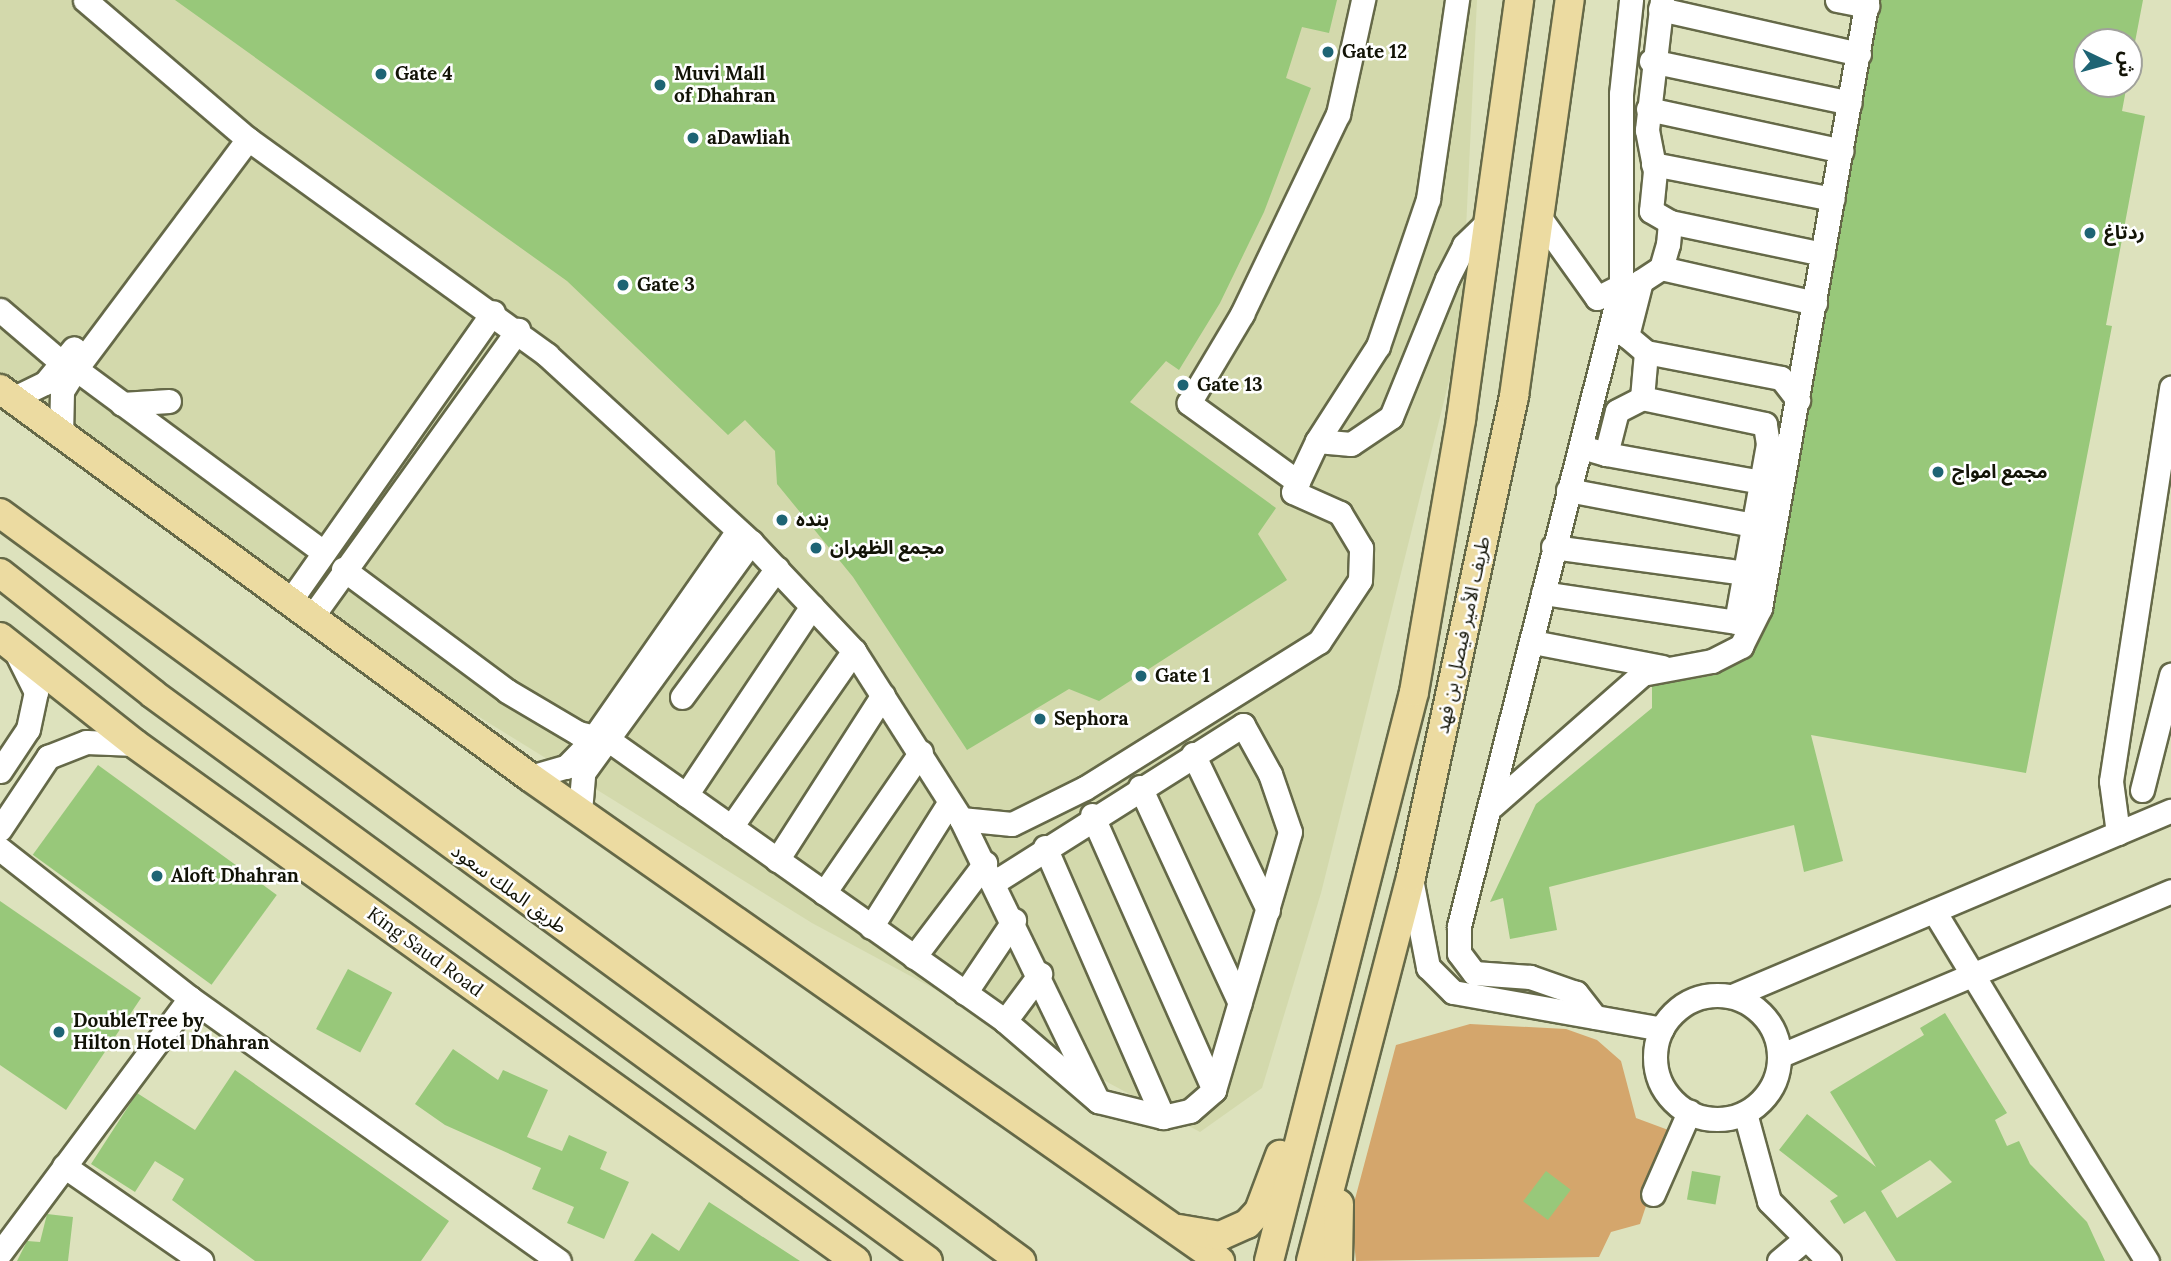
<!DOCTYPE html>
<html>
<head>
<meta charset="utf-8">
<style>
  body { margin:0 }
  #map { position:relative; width:2171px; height:1261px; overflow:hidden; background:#dde2bd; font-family:Lora,"Noto Sans Arabic",serif }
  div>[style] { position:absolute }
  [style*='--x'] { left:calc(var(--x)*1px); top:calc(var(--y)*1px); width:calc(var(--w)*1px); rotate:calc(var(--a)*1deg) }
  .built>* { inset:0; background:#d3d9ac }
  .green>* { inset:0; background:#d4a66c }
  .building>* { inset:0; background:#98c87a; transform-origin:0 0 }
  .roads { filter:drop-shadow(2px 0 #656948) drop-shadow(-2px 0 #656948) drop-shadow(0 2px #656948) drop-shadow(0 -2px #656948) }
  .minor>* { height:23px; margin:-11.5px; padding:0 11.5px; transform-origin:11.5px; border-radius:11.5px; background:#fff }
  .minor>.ring { margin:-11.5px; padding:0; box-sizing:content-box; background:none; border:23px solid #fff; border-radius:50% }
  .major>* { height:28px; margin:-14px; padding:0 14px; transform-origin:14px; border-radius:14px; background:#ecdba1 }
  .dots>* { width:19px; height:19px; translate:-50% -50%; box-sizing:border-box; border:4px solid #fff; border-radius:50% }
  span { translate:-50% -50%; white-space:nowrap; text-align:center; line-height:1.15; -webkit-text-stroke:5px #fff; paint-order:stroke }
  .poi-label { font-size:19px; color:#121306; font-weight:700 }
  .left { translate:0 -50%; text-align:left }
  .street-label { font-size:19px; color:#121306 }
  .north { position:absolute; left:2073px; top:28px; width:70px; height:70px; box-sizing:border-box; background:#fff; border:2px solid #a0a19b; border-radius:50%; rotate:95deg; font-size:19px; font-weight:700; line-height:28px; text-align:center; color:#121306 }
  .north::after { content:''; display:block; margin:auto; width:24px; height:32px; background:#1e6474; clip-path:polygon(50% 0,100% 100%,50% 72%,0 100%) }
</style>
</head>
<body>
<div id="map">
  <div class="built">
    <div style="clip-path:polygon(0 0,1477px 0,1461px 333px,1321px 893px,1262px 1088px,1200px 1132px,812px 923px,389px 661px,0 384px)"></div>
  </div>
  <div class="green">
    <div style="clip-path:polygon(1470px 1024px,1566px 1029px,1597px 1040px,1621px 1061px,1636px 1118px,1671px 1131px,1640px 1224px,1611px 1232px,1599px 1257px,1356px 1261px,1351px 1214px,1396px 1045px)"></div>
  </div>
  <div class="building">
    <div style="clip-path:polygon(175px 0,1337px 0,1329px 33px,1302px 27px,1286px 78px,1311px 88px,1264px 212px,1220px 303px,1179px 370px,1166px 361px,1130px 402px,1276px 508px,1258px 534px,1287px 580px,1099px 701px,1069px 689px,967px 750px,853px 577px,777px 484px,775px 451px,745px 420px,728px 435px,567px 281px)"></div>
    <div style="clip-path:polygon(1881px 0,2143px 0,2135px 42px,2087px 42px,2087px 84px,2127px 84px,2122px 111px,2145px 116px,2106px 325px,2112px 326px,2026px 773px,1811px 735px,1843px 861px,1804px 872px,1794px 825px,1549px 887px,1557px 930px,1510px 939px,1503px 898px,1490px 902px,1536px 804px,1652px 708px,1652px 686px,1715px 675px,1747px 658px,1773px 614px)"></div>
    <div style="left:98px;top:765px;width:221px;height:111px;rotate:36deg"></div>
    <div style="clip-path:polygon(0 901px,141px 998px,66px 1110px,0 1065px)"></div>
    <div style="left:348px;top:969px;width:50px;height:68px;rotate:28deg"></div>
    <div style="clip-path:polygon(evenodd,1945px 1013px,2007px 1113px,1995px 1120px,2007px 1146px,2019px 1141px,2030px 1164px,2087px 1222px,2105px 1261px,1896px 1261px,1865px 1211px,1844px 1224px,1830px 1201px,1838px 1196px,1779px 1150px,1807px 1114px,1876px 1167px,1830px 1092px,1924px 1035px,1920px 1028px,1945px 1013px,1930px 1160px,1952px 1182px,1897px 1218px,1881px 1191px,1930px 1160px)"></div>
    <div style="clip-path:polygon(453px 1049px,498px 1080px,503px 1070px,548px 1090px,527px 1137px,562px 1151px,569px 1135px,607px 1152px,600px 1169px,629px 1182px,604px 1239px,567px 1223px,574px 1207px,532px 1189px,541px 1168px,445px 1125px,415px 1104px)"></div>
    <div style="clip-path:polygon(235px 1070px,449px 1221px,421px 1261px,255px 1261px,172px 1200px,184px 1179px,155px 1161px,135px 1192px,91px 1164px,137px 1093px,195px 1130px)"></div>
    <div style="left:1546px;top:1171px;width:31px;height:38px;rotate:37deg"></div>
    <div style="left:1692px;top:1171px;width:29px;height:29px;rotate:10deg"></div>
    <div style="clip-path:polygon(709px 1202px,800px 1261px,634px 1261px,652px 1233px,679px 1251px)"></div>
    <div style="clip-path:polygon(47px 1214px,73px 1217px,68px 1261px,17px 1261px,27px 1241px,40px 1242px)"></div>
  </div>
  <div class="roads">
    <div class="minor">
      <div style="--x:85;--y:0;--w:214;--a:40.5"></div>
      <div style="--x:248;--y:139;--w:369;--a:35.8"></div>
      <div style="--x:547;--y:355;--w:277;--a:42.5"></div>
      <div style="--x:751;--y:542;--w:150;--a:46.6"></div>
      <div style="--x:854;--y:651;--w:199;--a:57.5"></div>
      <div style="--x:961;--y:819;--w:307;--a:64.1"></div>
      <div style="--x:1662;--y:0;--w:131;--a:96.6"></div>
      <div style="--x:1647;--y:130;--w:42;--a:79"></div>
      <div style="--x:1655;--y:171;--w:40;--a:95.7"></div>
      <div style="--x:1651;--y:211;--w:22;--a:30"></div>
      <div style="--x:1670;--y:222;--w:22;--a:95"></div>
      <div style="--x:1668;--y:244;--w:25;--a:106"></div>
      <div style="--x:1661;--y:268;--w:24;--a:147"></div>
      <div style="--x:1641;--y:281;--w:57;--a:104.3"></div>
      <div style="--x:1627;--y:336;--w:25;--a:40"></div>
      <div style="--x:1646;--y:352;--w:137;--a:10.9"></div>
      <div style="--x:1781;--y:378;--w:28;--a:52"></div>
      <div style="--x:1837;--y:0;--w:31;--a:11"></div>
      <div style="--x:1660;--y:9;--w:204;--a:12.7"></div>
      <div style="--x:1651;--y:61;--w:203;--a:11.9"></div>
      <div style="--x:1648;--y:109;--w:198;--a:12.2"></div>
      <div style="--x:1653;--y:164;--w:183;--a:11"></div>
      <div style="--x:1540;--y:218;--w:98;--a:54.5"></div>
      <div style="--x:1597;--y:298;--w:27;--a:-27"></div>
      <div style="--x:1670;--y:222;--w:156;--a:11.8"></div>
      <div style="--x:1661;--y:268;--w:158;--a:12.8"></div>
      <div style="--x:0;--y:310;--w:82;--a:40.5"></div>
      <div style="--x:76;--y:369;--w:307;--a:36.5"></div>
      <div style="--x:12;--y:399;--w:37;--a:-26"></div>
      <div style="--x:45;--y:383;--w:45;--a:-50.4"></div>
      <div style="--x:122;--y:404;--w:47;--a:-3.7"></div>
      <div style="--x:61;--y:436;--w:45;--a:-88.7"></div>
      <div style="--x:62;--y:391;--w:26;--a:-58"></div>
      <div style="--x:76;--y:369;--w:287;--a:-53.2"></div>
      <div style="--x:1317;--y:441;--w:34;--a:5"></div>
      <div style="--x:1351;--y:444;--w:48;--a:-34"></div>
      <div style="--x:1391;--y:417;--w:149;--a:-67.9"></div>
      <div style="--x:1447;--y:279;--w:38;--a:-63"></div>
      <div style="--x:1464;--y:245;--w:36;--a:-44"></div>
      <div style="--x:1592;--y:450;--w:15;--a:16"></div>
      <div style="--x:1606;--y:454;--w:44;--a:-75.7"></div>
      <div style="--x:1617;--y:411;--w:28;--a:-27"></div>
      <div style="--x:1642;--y:398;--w:46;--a:-85"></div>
      <div style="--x:1606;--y:454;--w:158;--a:10.2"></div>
      <div style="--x:1298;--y:482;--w:135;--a:-144.1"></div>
      <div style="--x:1189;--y:403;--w:104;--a:-59.2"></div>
      <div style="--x:1242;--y:314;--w:222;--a:-64.4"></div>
      <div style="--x:1338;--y:114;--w:117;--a:-77.6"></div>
      <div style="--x:1568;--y:490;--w:189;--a:10.7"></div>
      <div style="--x:1553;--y:547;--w:194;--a:7.7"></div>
      <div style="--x:343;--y:569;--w:204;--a:36.6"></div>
      <div style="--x:507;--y:691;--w:82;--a:30.6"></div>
      <div style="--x:578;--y:733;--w:33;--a:14"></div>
      <div style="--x:610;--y:741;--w:484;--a:35.3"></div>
      <div style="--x:1005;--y:1021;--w:123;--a:40.7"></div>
      <div style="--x:1098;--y:1101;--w:67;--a:13.8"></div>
      <div style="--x:1163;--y:1117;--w:28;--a:-13"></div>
      <div style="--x:1190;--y:1111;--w:32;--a:-41"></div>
      <div style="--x:1214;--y:1090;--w:269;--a:-73.6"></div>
      <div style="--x:1290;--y:832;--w:61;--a:-109"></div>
      <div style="--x:1270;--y:774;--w:56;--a:-118.9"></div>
      <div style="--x:1243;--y:725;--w:294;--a:147.7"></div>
      <div style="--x:1543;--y:593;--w:195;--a:8.5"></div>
      <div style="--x:1736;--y:622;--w:181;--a:-79.8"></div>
      <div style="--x:1768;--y:444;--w:20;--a:-99"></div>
      <div style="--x:1765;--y:424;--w:126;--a:-168.1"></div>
      <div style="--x:290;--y:601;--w:353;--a:-54.9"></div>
      <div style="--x:311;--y:618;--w:355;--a:-54.3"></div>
      <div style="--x:1533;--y:642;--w:132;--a:10.9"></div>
      <div style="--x:682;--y:697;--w:160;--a:-53.6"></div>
      <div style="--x:1193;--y:754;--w:173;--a:64.3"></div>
      <div style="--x:0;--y:771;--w:50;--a:-56.3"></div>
      <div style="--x:28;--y:729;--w:38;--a:-78"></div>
      <div style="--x:36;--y:692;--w:42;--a:-116.6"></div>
      <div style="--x:530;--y:777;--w:37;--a:-16"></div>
      <div style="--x:566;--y:767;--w:37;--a:-46"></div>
      <div style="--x:592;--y:740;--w:254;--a:-55.1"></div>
      <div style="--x:1140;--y:787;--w:238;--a:65.2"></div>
      <div style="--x:2142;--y:790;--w:119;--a:-75.8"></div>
      <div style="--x:686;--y:795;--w:227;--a:-56.3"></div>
      <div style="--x:1492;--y:806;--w:200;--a:-41.3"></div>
      <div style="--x:1642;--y:674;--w:71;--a:-10.5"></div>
      <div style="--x:1712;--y:661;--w:33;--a:-27"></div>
      <div style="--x:1741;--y:646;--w:42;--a:-63.4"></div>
      <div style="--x:1760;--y:608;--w:617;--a:-80.02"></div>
      <div style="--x:580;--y:811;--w:38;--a:-85"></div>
      <div style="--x:583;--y:773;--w:286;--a:-54"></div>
      <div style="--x:1092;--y:815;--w:301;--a:66.1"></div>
      <div style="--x:961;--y:819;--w:51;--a:5.6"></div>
      <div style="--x:1012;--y:824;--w:81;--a:-26.3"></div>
      <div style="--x:1085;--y:788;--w:276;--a:-32"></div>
      <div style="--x:1319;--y:642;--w:74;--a:-56.5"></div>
      <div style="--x:1360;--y:580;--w:32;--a:-88"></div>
      <div style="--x:1361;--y:548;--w:41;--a:-121"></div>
      <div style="--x:1340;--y:513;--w:51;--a:-155.9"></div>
      <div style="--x:1293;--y:492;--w:56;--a:-64.8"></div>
      <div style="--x:1317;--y:441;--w:113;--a:-57.3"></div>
      <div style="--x:1378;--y:346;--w:155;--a:-71.2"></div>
      <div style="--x:1428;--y:199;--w:201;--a:-81.7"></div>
      <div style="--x:731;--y:827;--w:215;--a:-55.1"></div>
      <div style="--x:0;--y:829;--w:87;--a:-56.3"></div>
      <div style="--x:48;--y:757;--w:41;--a:-21.5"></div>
      <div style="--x:86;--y:742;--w:49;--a:2.3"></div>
      <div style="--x:2118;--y:833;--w:52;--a:-97.7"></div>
      <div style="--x:2111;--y:781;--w:398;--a:-81.3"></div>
      <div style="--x:1045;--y:847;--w:295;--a:66.4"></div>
      <div style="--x:0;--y:849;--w:241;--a:38.1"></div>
      <div style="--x:190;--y:998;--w:453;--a:35.5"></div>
      <div style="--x:777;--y:860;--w:196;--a:-57.3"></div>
      <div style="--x:1412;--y:884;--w:85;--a:79.1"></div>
      <div style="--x:1428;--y:967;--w:35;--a:45"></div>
      <div style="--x:1453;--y:992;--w:212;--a:10"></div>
      <div style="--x:824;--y:893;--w:171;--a:-55.5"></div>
      <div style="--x:1934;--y:911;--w:410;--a:58.7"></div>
      <div style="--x:871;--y:927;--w:146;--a:-57.8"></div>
      <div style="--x:914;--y:957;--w:118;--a:-52.9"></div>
      <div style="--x:965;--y:993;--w:88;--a:-56.1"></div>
      <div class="ring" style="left:1655px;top:995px;width:101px;height:101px"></div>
      <div style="--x:1732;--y:996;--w:476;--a:-22.9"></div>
      <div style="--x:1595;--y:1017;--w:31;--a:-128"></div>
      <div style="--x:1576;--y:993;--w:49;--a:-160.8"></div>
      <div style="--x:1530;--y:977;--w:56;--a:-175.9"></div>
      <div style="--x:1474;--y:973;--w:25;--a:-127"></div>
      <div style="--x:1459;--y:953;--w:27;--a:-90"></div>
      <div style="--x:1459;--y:926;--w:660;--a:-75.8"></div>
      <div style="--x:1621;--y:286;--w:192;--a:-90"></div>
      <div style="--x:1621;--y:94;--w:95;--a:-83.9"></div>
      <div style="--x:1005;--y:1021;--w:59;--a:-53.3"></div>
      <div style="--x:1779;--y:1056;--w:425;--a:-22.8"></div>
      <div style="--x:1745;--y:1113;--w:91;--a:74.7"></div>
      <div style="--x:1769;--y:1201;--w:85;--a:45"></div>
      <div style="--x:64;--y:1166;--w:167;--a:34.7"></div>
      <div style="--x:1653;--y:1194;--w:90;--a:-66.3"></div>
      <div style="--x:0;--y:1253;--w:318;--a:-53.3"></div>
      <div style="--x:1779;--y:1261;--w:34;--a:-40"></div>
    </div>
    <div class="major">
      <div style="--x:0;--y:389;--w:657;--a:36.21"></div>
      <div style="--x:530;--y:777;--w:843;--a:35.05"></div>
      <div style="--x:0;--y:513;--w:1266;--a:36.23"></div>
      <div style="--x:0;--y:573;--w:195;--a:38.3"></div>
      <div style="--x:153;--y:694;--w:960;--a:36.19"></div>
      <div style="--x:0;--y:637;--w:172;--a:38.4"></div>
      <div style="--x:135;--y:744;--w:887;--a:35.64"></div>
      <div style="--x:1179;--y:1229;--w:42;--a:9.7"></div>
      <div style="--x:1220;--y:1236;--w:30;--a:-24"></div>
      <div style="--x:1247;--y:1224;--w:18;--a:-47"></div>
      <div style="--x:1259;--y:1211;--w:60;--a:-69.4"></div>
      <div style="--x:1269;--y:1261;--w:587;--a:-75.7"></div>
      <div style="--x:1414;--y:692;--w:277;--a:-80.2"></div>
      <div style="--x:1461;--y:419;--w:423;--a:-82.1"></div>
      <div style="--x:1311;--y:1261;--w:397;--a:-75.4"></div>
      <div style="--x:1411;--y:877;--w:492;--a:-77.9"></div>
      <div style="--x:1514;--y:396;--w:400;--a:-82"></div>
      <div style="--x:1338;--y:1261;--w:57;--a:-89"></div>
    </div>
  </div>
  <div class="dots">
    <div style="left:1328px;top:52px;background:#1e6474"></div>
    <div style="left:381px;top:74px;background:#1e6474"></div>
    <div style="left:660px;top:85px;background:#1e6474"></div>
    <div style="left:693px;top:138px;background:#1e6474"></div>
    <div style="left:2090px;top:233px;background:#1e6474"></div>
    <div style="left:623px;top:285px;background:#1e6474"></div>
    <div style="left:1183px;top:385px;background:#1e6474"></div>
    <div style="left:1938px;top:472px;background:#1e6474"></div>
    <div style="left:782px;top:520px;background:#1e6474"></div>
    <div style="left:816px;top:548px;background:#1e6474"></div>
    <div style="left:1141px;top:676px;background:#1e6474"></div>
    <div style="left:1040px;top:719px;background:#1e6474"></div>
    <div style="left:157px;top:876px;background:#1e6474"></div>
    <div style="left:59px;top:1032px;background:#1e6474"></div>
  </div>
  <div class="poi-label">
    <span class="left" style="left:1342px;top:52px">Gate 12</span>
    <span class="left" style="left:395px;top:74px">Gate 4</span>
    <span class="left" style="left:674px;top:85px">Muvi Mall<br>of Dhahran</span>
    <span class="left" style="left:707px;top:138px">aDawliah</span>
    <span class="left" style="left:2104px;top:233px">ردتاغ</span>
    <span class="left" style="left:637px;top:285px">Gate 3</span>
    <span class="left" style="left:1197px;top:385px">Gate 13</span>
    <span class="left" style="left:1952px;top:472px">مجمع امواج</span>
    <span class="left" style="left:796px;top:520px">بنده</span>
    <span class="left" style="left:830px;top:548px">مجمع الظهران</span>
    <span class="left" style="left:1155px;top:676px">Gate 1</span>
    <span class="left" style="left:1054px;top:719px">Sephora</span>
    <span class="left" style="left:171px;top:876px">Aloft Dhahran</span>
    <span class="left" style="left:73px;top:1032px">DoubleTree by<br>Hilton Hotel Dhahran</span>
  </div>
  <div class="street-label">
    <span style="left:1463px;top:635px;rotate:-78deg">طريف الأمير فيصل بن فهد</span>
    <span style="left:509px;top:889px;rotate:36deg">طريق الملك سعود</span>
    <span style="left:425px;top:952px;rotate:36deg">King Saud Road</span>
  </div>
  <div class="north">ش</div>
</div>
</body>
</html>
